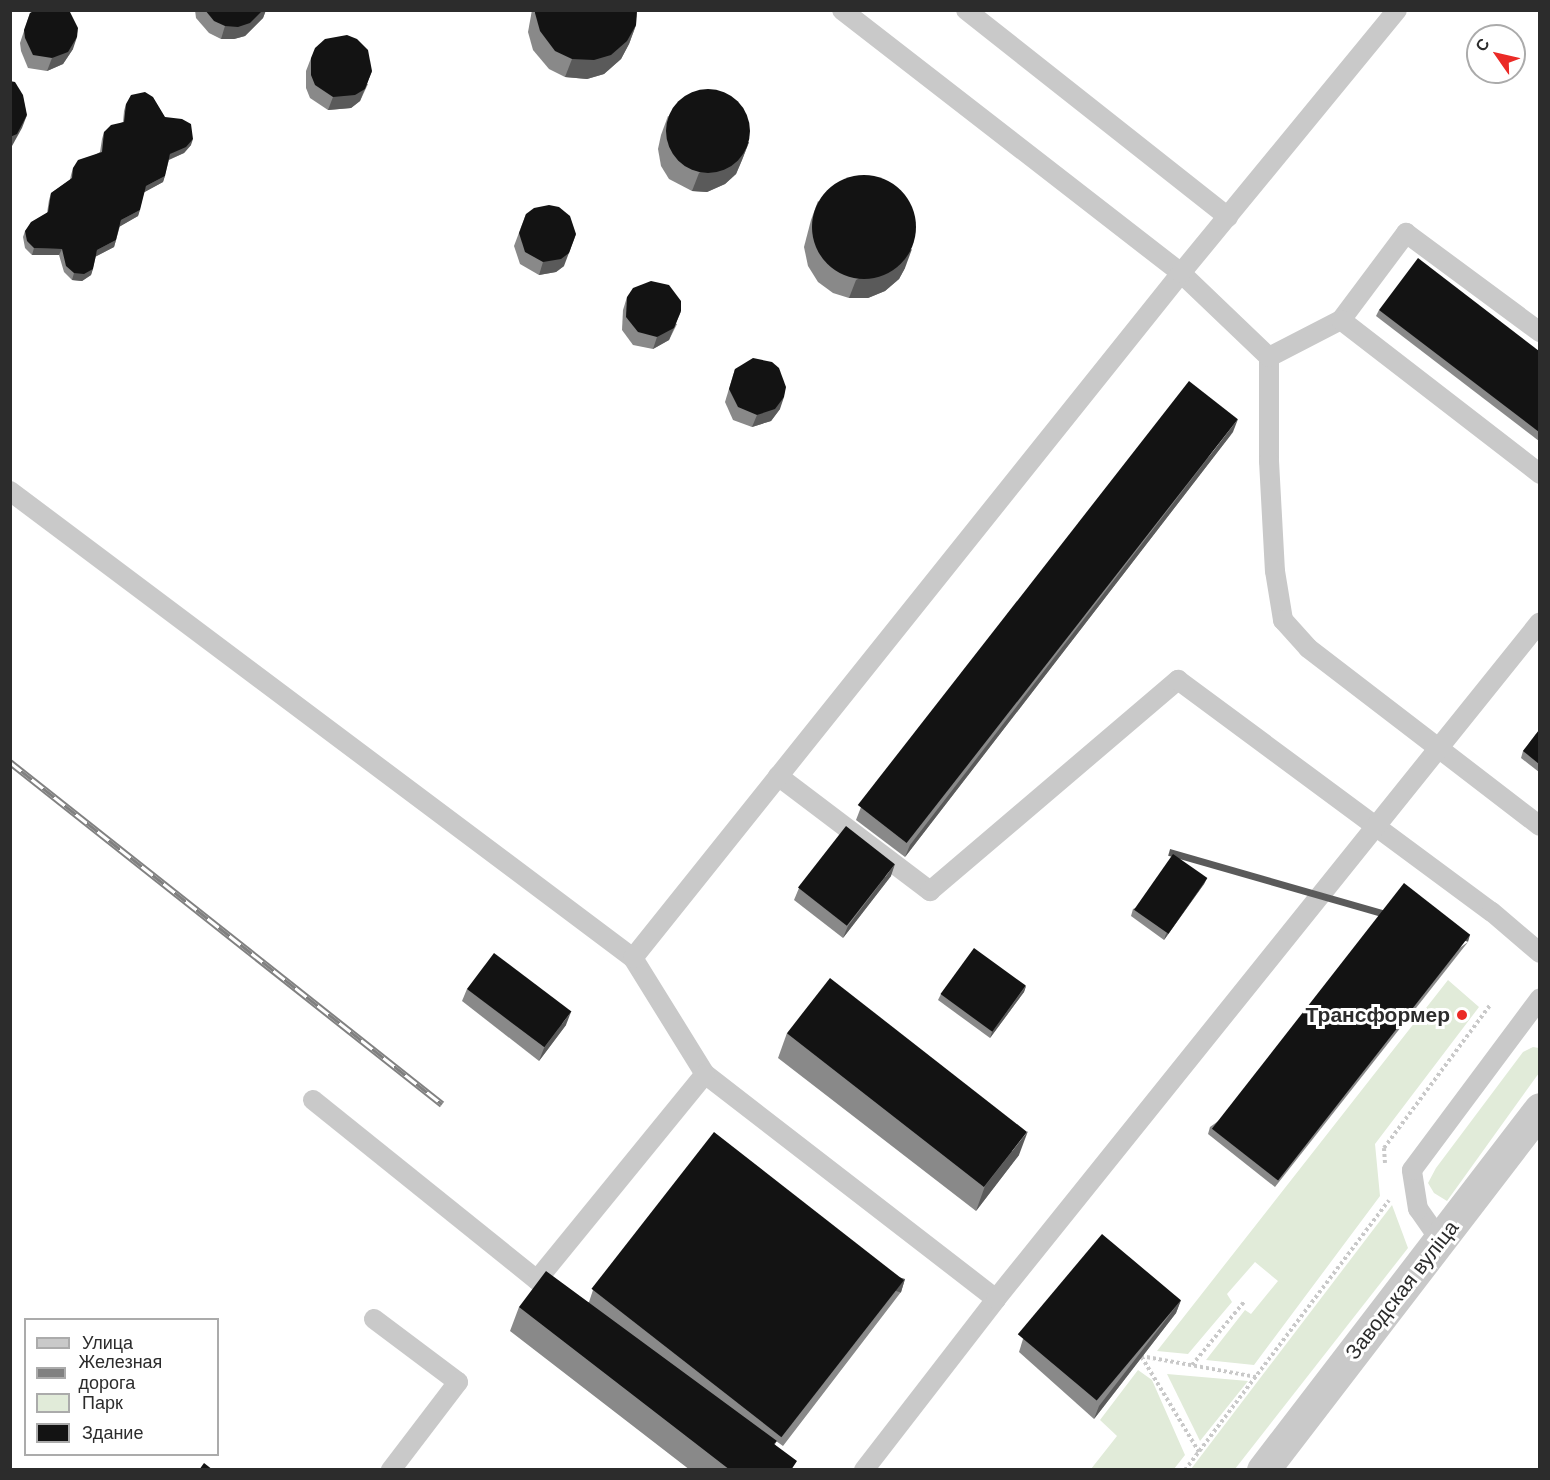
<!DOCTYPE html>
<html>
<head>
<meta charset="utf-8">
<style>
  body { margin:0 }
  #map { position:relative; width:1550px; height:1480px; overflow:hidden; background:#fff; font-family:Arial,sans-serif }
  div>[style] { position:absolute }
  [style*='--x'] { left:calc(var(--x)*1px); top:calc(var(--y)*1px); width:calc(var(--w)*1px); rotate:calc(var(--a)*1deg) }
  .green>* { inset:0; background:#e1ebd9 }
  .path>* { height:4px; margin-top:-2px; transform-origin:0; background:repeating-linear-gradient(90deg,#c9c9c9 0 3px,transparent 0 6px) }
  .service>* { height:20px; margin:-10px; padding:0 10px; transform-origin:10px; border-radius:10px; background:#c9c9c9 }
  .tertiary>* { height:33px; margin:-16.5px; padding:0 16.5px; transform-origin:16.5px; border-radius:16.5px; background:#c9c9c9 }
  .rail>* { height:7px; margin-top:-3.5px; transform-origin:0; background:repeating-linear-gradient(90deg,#fff 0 14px,#818181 0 28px); box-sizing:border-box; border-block:2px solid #818181 }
  .wall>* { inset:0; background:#898989 }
  .shaded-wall>* { inset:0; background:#5a5a5a; transform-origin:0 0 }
  .building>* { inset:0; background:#131313; transform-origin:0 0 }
  .round { border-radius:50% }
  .dots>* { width:16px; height:16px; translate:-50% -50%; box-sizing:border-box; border:3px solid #fff; border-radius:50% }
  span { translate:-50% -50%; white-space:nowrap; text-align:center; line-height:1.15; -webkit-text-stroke:6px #fff; paint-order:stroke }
  .poi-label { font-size:21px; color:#2c2c2c; font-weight:700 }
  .right { translate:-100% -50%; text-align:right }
  .street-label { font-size:21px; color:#2c2c2c }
  .frame { position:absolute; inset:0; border:12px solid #2c2c2c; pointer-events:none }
  .legend { position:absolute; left:24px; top:1318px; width:195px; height:138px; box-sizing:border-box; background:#fff; border:2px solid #ababab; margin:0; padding:8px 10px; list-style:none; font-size:18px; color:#2c2c2c }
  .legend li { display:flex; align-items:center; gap:12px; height:30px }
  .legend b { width:30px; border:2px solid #ababab }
  .north { position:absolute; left:1466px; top:24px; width:60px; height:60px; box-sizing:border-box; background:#fff; border:2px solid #ababab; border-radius:50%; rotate:304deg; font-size:16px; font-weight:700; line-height:24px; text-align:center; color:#2c2c2c }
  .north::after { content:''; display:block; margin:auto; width:21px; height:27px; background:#eb2a26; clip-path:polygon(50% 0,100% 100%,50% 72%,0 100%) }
</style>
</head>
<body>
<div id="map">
  <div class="green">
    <div style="clip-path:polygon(1448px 980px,1479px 1007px,1375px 1144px,1380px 1196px,1254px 1365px,1206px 1360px,1245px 1310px,1251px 1314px,1278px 1281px,1255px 1262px,1227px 1294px,1232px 1302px,1188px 1354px,1157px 1351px)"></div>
    <div style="clip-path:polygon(1533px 1047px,1539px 1048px,1539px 1073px,1447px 1201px,1434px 1193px,1428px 1183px,1436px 1168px,1523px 1052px)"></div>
    <div style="clip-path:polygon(1392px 1205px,1408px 1248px,1235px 1469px,1191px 1469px)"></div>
    <div style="clip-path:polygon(1138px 1370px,1152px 1380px,1185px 1455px,1174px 1469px,1091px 1469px,1117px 1436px,1100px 1420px)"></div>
    <div style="clip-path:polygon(1167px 1374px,1248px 1381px,1200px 1441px)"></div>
  </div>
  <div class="path">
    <div style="--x:1385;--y:1163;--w:15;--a:-94"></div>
    <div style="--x:1384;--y:1148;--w:179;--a:-53.4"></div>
    <div style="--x:1192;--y:1365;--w:82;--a:-50.5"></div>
    <div style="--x:1199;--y:1452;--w:112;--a:-121.1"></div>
    <div style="--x:1141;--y:1356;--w:118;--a:10.3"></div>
    <div style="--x:1185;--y:1470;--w:338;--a:-52.9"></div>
  </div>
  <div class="service">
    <div style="--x:842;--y:10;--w:429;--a:37.8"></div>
    <div style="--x:1181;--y:273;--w:122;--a:43.7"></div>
    <div style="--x:1269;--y:357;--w:104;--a:90"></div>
    <div style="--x:1269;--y:461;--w:110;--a:86.9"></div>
    <div style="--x:1275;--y:571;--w:50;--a:80.7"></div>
    <div style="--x:1283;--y:620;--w:38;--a:48"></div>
    <div style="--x:1308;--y:648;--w:292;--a:37.5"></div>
    <div style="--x:966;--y:10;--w:334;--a:38.3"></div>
    <div style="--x:1341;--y:320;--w:109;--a:-53.2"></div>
    <div style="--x:1406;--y:233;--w:167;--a:36.5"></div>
    <div style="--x:1269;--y:357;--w:81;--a:-27.2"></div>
    <div style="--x:1341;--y:320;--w:252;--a:37.7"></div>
    <div style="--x:10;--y:491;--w:779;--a:36.86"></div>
    <div style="--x:633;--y:958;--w:137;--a:58.2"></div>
    <div style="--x:705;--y:1074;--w:368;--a:37.7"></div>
    <div style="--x:778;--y:776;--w:191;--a:37.1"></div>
    <div style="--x:930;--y:891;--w:326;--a:-40.4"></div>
    <div style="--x:1178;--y:680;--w:390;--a:36.5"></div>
    <div style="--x:1492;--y:912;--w:63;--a:40.5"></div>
    <div style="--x:633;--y:958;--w:877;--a:-51.34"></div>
    <div style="--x:1181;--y:273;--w:340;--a:-50.6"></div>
    <div style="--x:313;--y:1100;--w:287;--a:38.8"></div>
    <div style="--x:1440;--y:1240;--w:38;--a:-125"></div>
    <div style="--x:1418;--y:1209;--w:39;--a:-99"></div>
    <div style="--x:1412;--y:1170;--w:214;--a:-53.3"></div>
    <div style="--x:558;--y:1296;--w:26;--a:-143"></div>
    <div style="--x:537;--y:1280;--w:266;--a:-50.8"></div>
    <div style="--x:374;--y:1319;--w:105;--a:36.9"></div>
    <div style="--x:458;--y:1382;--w:111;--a:127.3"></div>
    <div style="--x:864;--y:1470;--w:216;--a:-52.3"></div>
    <div style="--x:996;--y:1299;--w:868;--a:-51.22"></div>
  </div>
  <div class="tertiary">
    <div style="--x:1263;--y:1470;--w:455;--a:-52.5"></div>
  </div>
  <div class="rail">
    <div style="--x:10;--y:762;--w:551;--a:38.37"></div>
  </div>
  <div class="wall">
    <div style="clip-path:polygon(195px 10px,266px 10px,263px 18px,245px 36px,234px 39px,221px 39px,209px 33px,196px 18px)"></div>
    <div style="clip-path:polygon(532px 10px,637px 10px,636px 25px,629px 44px,621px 59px,604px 74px,587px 79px,565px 77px,549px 69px,533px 50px,528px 32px)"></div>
    <div style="clip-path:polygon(30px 13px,73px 49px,63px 64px,47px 71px,28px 68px,21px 51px,20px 43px)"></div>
    <div style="clip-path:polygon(311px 58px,368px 84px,360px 101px,351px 108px,328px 110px,310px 98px,306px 88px,306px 71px)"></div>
    <div style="clip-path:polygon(126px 104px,165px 117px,191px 145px,184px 153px,169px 160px,163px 182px,144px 192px,138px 216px,120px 226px,114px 247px,96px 256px,91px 275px,82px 281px,72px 280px,64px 272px,59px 255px,32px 255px,25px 248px,23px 237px,25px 231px,47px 213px,49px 200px,51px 193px,70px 180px,71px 175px,73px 168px,100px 152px,102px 139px,104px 132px,123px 122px,124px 111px)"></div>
    <div style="clip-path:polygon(668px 116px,749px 142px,742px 160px,736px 174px,725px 184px,707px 192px,692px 191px,669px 179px,661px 166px,658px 149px,661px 135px)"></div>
    <div style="clip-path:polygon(818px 201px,905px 268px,899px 279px,885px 291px,868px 298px,849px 298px,833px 293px,818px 282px,808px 266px,804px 247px,811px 220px)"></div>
    <div style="clip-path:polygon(526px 214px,564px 266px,556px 272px,539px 275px,520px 264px,514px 246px)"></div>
    <div style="clip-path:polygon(627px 297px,677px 324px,669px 340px,653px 349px,633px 345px,622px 330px,623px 310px)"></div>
    <div style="clip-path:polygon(1379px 310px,1539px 351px,1539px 441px,1376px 316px)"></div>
    <div style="clip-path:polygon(735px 369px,780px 409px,771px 421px,752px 427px,733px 420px,725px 402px)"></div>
    <div style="clip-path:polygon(1233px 432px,905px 857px,856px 820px,861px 807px)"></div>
    <div style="clip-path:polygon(1539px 730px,1539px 772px,1521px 758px,1523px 751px)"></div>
    <div style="clip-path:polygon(891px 876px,843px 938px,794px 900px,799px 888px)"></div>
    <div style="clip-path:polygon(1207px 878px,1204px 884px,1164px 940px,1131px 916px,1133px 909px)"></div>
    <div style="clip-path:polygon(1468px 942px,1275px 1187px,1208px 1134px,1210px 1127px)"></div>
    <div style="clip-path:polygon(1026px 986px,1024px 992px,990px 1038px,938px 1000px,941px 994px)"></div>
    <div style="clip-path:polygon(467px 989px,566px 1025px,539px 1061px,462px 1001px)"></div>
    <div style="clip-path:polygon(787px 1033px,1019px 1155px,976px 1211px,778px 1058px)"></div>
    <div style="clip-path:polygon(905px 1279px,901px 1292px,783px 1446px,776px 1441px,775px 1445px,794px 1470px,690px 1470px,510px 1331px,519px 1307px,589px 1302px,593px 1290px)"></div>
    <div style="clip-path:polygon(1181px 1300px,1176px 1313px,1094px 1419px,1019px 1352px,1023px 1339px)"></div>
  </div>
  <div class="shaded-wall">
    <div style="clip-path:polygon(263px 10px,266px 10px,263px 18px,245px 36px,234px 39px,221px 39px,225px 26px)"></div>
    <div style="clip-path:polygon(636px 25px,629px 44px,621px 59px,604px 74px,587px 79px,565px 77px,572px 59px)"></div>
    <div style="clip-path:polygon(77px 37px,73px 49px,63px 64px,47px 71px,52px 58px)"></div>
    <div style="clip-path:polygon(372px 71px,360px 101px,351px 108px,328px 110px,333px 97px)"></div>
    <div style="clip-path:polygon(27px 115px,22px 128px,12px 146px,10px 147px,10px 137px)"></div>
    <div style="clip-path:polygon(193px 139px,191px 145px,184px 153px,168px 160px,170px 154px)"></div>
    <div style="clip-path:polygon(749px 142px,742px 160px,736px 174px,725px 184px,707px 192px,692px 191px,699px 173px)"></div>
    <div style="clip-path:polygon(165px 176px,163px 182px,143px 193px,146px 186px)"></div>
    <div style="clip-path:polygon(140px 210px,138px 216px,119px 227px,121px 220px)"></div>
    <div style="clip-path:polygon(576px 234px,564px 266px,556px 272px,539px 275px,543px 262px)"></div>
    <div style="clip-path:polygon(116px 240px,114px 247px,95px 257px,97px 250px)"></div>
    <div style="clip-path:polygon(34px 248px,62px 249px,59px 255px,32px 255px)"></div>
    <div style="clip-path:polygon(912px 249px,905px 268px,899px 279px,885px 291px,868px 298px,849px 298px,856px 280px)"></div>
    <div style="clip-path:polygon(93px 269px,91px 275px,82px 281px,72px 280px,74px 273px)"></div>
    <div style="clip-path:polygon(681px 311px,669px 340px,653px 349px,657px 337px)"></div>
    <div style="clip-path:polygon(784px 397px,780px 409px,771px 421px,752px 427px,757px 415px)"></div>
    <div style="clip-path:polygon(1238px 419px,1233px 432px,905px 857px,910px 845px)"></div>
    <div style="clip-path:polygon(895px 864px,891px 876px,843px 938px,848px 926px)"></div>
    <div style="clip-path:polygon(1207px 878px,1204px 884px,1164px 940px,1166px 934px)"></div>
    <div style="left:1470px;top:935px;width:7px;height:312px;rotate:106deg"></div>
    <div style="clip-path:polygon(1026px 986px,1024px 992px,990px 1038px,992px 1032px)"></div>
    <div style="clip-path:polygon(571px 1012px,566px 1025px,539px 1061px,544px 1048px)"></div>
    <div style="clip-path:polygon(1028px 1131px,1019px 1155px,976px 1211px,985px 1186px)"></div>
    <div style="left:905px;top:1279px;width:14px;height:194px;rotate:107deg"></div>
    <div style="clip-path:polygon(1181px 1300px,1176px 1313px,1094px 1419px,1099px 1406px)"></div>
  </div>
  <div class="building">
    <div style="clip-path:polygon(35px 10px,69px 10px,78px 28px,77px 37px,68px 52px,52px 58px,33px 55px,25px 38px,24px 30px,30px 13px)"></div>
    <div style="clip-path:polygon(205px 10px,263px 10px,250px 23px,238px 27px,225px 26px,214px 21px)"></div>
    <div style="clip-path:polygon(535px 10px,637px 10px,636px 25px,627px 41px,611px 55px,594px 60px,572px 59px,555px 51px,540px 31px,535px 13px)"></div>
    <div style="clip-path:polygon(347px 35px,357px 39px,368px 50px,372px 71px,365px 89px,355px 95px,333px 97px,315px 85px,311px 75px,311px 58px,315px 48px,325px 39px)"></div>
    <div style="clip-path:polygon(10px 81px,15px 82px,23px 95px,27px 115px,17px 134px,10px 137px)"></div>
    <div class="round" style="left:666px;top:89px;width:84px;height:84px"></div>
    <div style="clip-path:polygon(145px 92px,153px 97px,165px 117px,182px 119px,191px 124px,193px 139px,186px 147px,170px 154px,165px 176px,146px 186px,140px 210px,121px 220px,116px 240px,97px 250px,93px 269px,84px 274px,74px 273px,66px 266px,62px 249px,34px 248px,27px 241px,25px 231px,31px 222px,48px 212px,51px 193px,72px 178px,73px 168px,78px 160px,102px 152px,104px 132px,111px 125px,124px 122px,126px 104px,131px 95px)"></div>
    <div class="round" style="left:812px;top:175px;width:104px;height:104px"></div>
    <div style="clip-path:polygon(549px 205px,559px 207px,570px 216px,576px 234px,569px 253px,561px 259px,543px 262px,525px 252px,519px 233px,526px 214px,534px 208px)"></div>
    <div style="clip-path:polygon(1418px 258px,1539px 351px,1539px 432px,1379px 310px)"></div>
    <div style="clip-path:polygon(651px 281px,669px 285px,681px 301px,681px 311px,674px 328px,657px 337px,638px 332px,626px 317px,627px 297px,633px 288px)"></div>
    <div style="clip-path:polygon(753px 358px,772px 362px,779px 368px,786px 387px,784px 397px,775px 409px,757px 415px,738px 407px,729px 389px,735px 369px)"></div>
    <div style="left:1189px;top:381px;width:62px;height:538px;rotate:38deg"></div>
    <div style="clip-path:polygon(1539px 730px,1539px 764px,1523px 751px)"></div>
    <div style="left:846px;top:826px;width:62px;height:78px;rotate:38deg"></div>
    <div style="left:1173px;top:854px;width:42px;height:68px;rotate:35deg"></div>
    <div style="left:1404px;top:883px;width:84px;height:312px;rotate:38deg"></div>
    <div style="left:974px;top:948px;width:64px;height:57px;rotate:36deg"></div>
    <div style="left:494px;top:953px;width:97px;height:45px;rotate:37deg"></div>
    <div style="left:830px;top:978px;width:250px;height:70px;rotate:38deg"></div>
    <div style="left:714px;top:1132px;width:241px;height:199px;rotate:38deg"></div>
    <div style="left:1102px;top:1234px;width:103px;height:131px;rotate:40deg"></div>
    <div style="clip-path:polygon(546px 1271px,777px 1441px,774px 1444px,797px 1461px,791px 1470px,730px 1470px,519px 1307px)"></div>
    <div style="clip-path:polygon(204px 1463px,213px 1470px,199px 1470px)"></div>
  </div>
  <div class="dots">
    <div style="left:1462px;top:1015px;background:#eb2a26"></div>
  </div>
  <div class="poi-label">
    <span class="right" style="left:1450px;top:1015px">Трансформер</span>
  </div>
  <div class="street-label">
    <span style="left:1402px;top:1290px;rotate:-52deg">Заводская вуліца</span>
  </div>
  <div class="frame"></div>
  <ul class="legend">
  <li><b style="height:8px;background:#c9c9c9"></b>Улица</li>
  <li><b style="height:8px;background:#818181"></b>Железная дорога</li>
  <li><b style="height:16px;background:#e1ebd9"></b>Парк</li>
  <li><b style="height:16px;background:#131313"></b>Здание</li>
  </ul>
  <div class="north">С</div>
</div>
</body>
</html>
